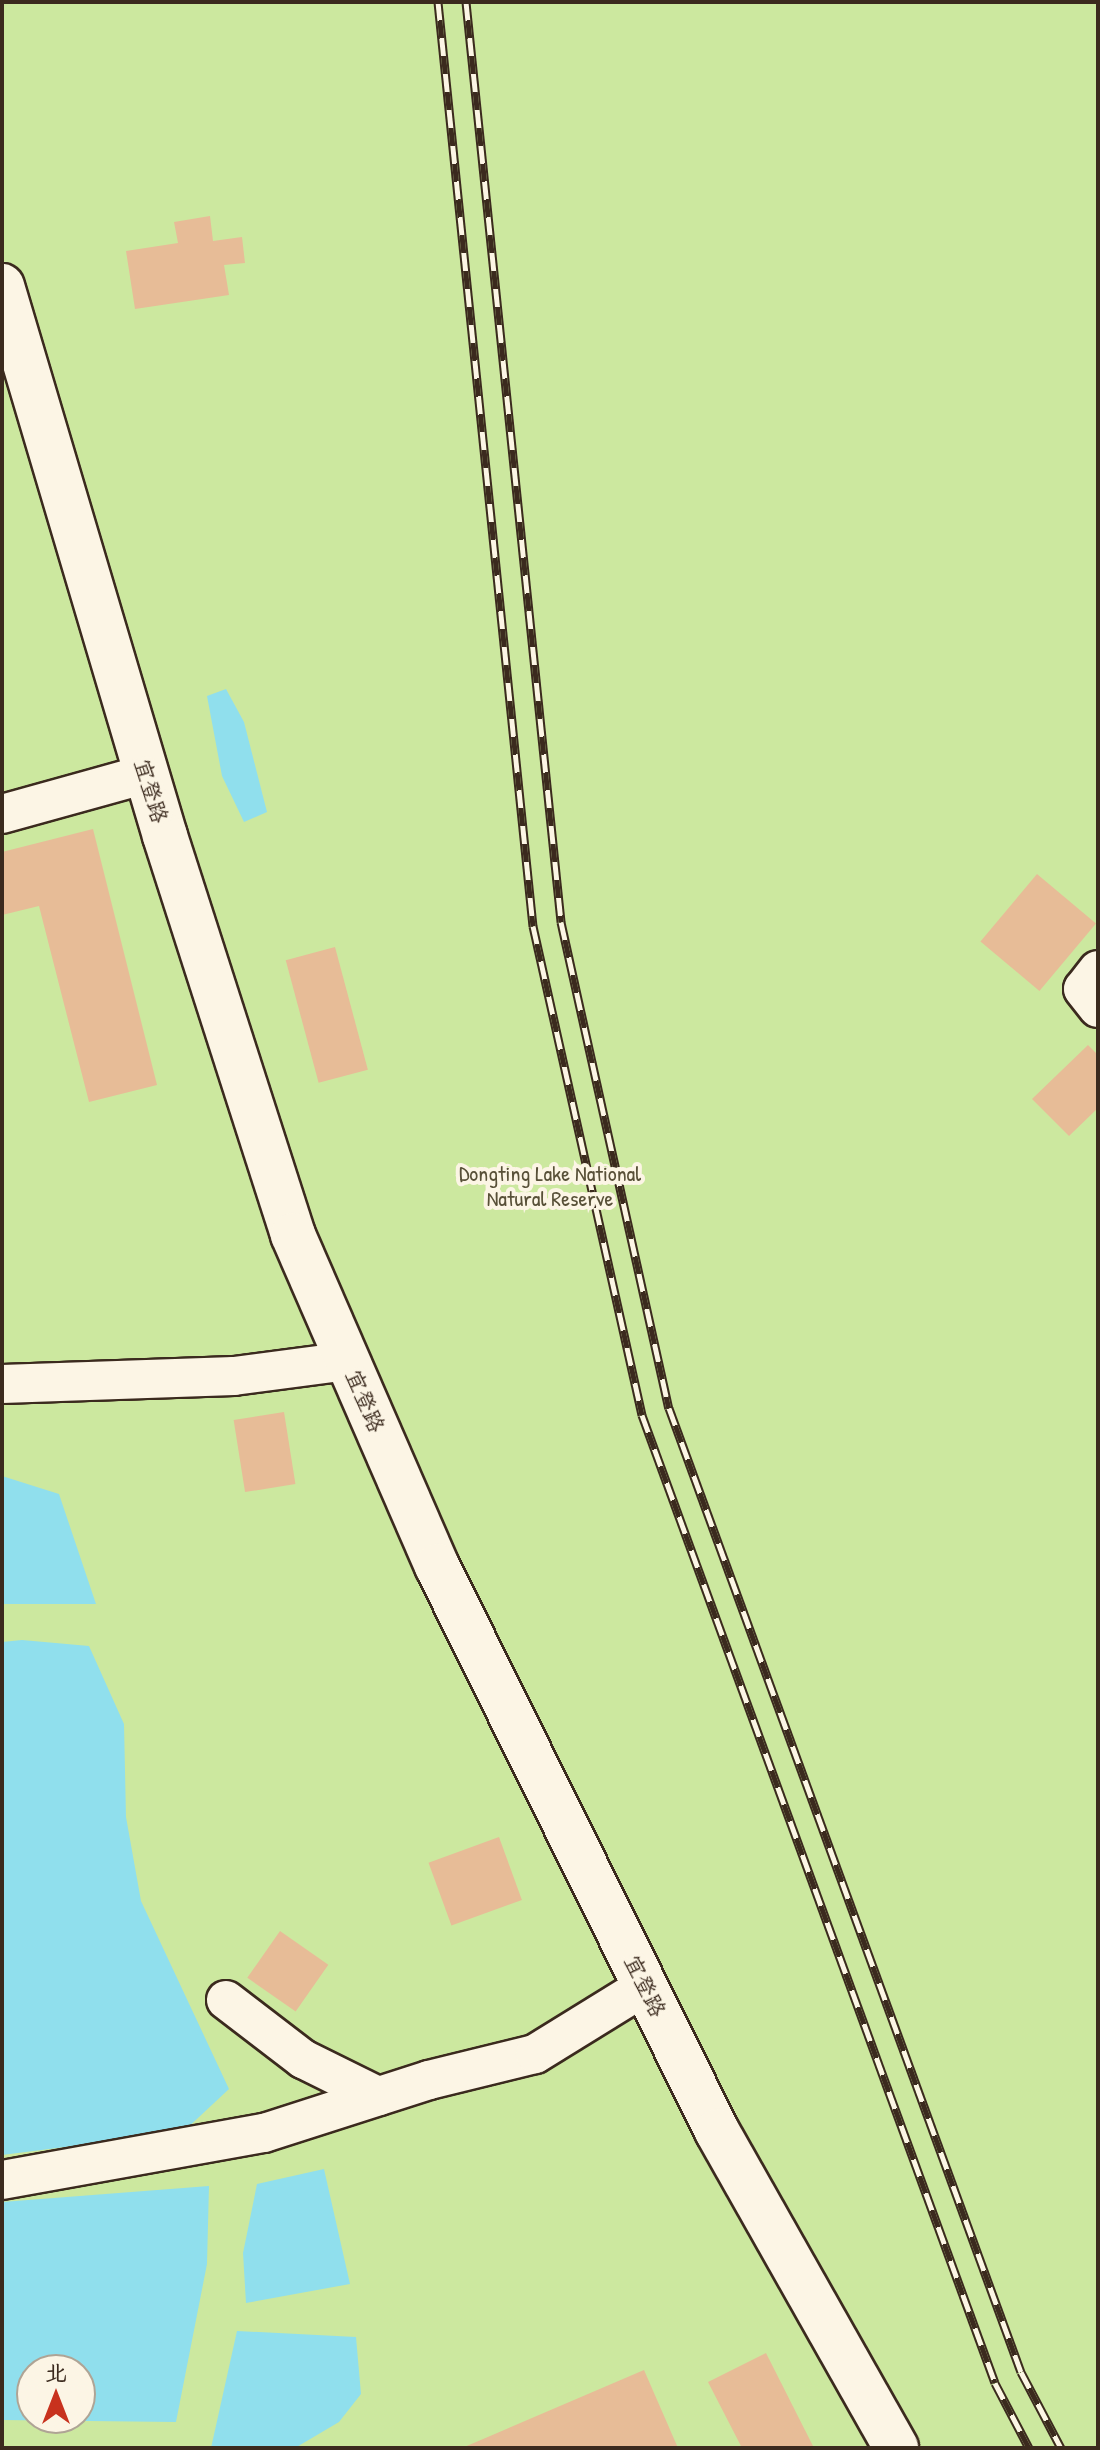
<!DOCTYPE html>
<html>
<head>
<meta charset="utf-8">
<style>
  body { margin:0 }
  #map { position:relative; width:1100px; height:2450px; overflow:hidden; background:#fcf5e5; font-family:"Patrick Hand","LXGW WenKai TC",sans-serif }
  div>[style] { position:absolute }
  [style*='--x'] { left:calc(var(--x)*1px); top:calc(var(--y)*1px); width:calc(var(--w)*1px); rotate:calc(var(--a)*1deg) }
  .green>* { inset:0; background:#cce89f }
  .water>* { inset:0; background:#90dfed }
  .building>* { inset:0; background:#e7bc97; transform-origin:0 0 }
  .roads { filter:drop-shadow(2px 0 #3b2a1e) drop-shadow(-2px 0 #3b2a1e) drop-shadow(0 2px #3b2a1e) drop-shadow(0 -2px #3b2a1e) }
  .street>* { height:38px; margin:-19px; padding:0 19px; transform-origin:19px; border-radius:19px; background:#fcf5e5 }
  .secondary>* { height:44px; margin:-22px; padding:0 22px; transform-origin:22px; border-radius:22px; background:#fcf5e5 }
  .rail>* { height:9px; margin-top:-4.5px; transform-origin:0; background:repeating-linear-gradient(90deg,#fcf5e5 0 18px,#3b2a1e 0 36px); box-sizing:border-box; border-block:2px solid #3b2a1e }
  span { translate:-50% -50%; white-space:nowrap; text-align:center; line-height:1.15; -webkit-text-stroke:8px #fcf5e5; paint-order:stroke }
  .street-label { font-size:22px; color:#3b2a1e }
  .park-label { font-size:22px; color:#585038 }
  .frame { position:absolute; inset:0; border:4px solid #3b2a1e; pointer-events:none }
  .north { position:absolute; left:16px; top:2354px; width:80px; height:80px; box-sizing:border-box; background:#fcf5e5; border:2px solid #afa495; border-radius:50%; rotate:0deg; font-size:22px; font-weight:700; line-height:32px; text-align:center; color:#3b2a1e }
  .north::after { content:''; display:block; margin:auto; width:28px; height:36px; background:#c8321e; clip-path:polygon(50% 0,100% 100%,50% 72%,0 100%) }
</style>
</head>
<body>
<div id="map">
  <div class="green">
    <div style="clip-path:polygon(evenodd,2px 2px,1098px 2px,1098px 2448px,2px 2448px,2px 2px,32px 2370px,80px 2370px,80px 2418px,32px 2418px,32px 2370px)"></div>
  </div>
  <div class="water">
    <div style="clip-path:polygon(226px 689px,244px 722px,267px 812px,244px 822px,222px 776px,207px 696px)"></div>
    <div style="clip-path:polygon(2px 1476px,59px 1494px,96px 1604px,2px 1604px)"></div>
    <div style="clip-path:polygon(22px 1640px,89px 1646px,124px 1724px,126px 1817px,141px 1901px,229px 2089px,183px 2132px,2px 2155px,2px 1642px)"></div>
    <div style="clip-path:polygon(324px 2169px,350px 2284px,246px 2303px,243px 2253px,257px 2184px)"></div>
    <div style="clip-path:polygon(evenodd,209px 2186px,207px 2264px,176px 2422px,2px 2420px,2px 2202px,209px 2186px,80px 2370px,80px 2418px,32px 2418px,32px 2370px,80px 2370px)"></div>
    <div style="clip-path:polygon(237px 2331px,356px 2337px,361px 2394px,339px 2422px,295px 2448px,211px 2448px)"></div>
  </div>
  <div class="building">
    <div style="clip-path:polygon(210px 216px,213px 241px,242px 237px,245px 263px,224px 265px,229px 295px,135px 309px,126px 251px,178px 243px,174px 222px)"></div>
    <div style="clip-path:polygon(93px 829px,157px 1085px,89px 1102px,39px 906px,2px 915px,2px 852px)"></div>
    <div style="left:1037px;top:874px;width:77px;height:88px;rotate:40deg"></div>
    <div style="left:335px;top:947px;width:127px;height:51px;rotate:75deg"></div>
    <div style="clip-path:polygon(1088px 1045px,1098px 1055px,1098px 1108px,1069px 1136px,1032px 1099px)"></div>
    <div style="left:284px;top:1412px;width:73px;height:51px;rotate:81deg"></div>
    <div style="left:499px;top:1837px;width:67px;height:75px;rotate:70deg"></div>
    <div style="left:280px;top:1931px;width:59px;height:57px;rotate:35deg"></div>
    <div style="clip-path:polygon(766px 2353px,814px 2448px,742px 2448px,708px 2382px)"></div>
    <div style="clip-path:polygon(644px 2370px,678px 2448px,462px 2448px)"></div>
  </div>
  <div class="roads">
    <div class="street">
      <div style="--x:2;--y:814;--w:149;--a:-15.5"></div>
      <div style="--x:1098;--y:970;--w:24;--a:128"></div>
      <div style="--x:1083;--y:989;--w:24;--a:52"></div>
      <div style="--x:2;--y:1384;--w:232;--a:-2"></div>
      <div style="--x:234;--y:1376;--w:115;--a:-7.5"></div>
      <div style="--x:226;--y:2000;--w:97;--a:37.5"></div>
      <div style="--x:303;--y:2059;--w:84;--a:26.3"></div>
      <div style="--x:2;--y:2180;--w:266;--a:-10.2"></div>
      <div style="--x:264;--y:2133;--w:173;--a:-17.8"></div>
      <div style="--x:429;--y:2080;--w:109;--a:-13.8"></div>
      <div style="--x:535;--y:2054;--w:129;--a:-31.7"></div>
    </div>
    <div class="secondary">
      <div style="--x:2;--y:286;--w:574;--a:73.49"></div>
      <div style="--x:165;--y:836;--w:419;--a:72.2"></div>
      <div style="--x:293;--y:1235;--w:361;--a:66.5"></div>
      <div style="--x:437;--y:1566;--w:631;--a:63.64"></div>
      <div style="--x:717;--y:2131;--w:364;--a:60.5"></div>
    </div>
  </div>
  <div class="rail">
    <div style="--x:438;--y:2;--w:929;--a:84.13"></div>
    <div style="--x:533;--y:926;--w:501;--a:77.43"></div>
    <div style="--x:642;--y:1415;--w:1030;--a:69.96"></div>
    <div style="--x:995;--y:2383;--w:73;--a:62.4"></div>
    <div style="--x:466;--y:2;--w:925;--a:84.1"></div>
    <div style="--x:561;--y:922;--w:498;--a:77.5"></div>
    <div style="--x:669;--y:1408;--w:1026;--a:69.94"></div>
    <div style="--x:1021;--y:2372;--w:86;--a:62.2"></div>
  </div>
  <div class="street-label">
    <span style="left:151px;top:791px;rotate:73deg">宜登路</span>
    <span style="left:365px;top:1401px;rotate:67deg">宜登路</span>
    <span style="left:645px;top:1986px;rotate:64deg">宜登路</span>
  </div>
  <div class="park-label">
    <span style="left:550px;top:1186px">Dongting Lake National<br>Natural Reserve</span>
  </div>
  <div class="frame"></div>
  <div class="north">北</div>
</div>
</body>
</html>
